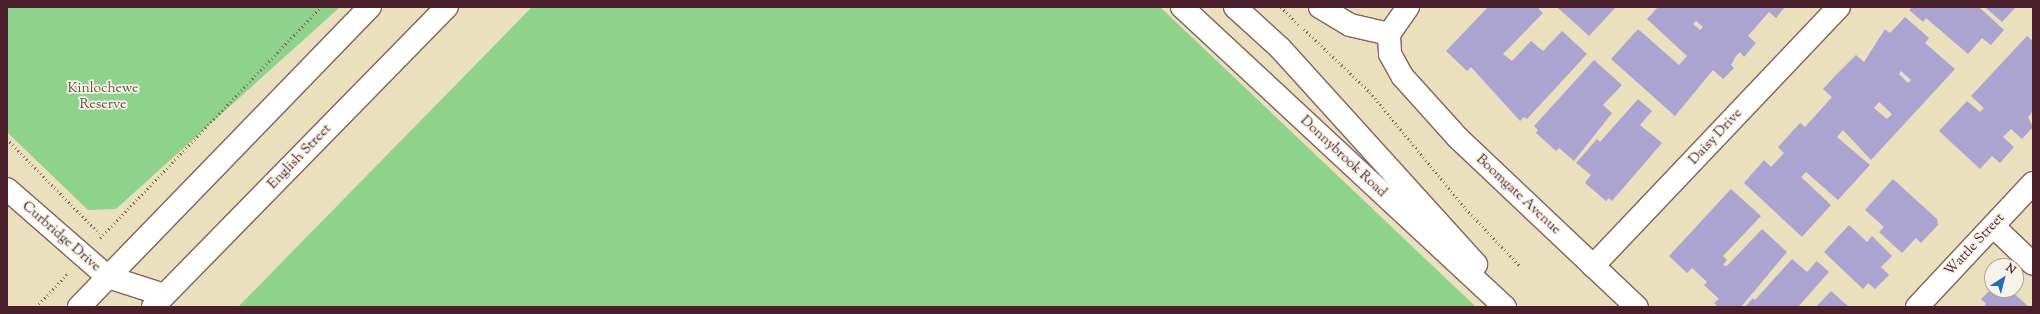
<!DOCTYPE html>
<html>
<head>
<meta charset="utf-8">
<style>
  body { margin:0 }
  #map { position:relative; width:2040px; height:314px; overflow:hidden; background:#eae0be; font-family:"Sorts Mill Goudy",serif }
  div>[style] { position:absolute }
  [style*='--x'] { left:calc(var(--x)*1px); top:calc(var(--y)*1px); width:calc(var(--w)*1px); rotate:calc(var(--a)*1deg) }
  .green>* { inset:0; background:#8ed28b }
  .building>* { inset:0; background:#aba3d0 }
  .path>* { height:2.5px; margin-top:-1.25px; transform-origin:0; background:repeating-linear-gradient(90deg,#82635e 0 1px,transparent 0 4px) }
  .roads { filter:drop-shadow(1px 0 #82635e) drop-shadow(-1px 0 #82635e) drop-shadow(0 1px #82635e) drop-shadow(0 -1px #82635e) }
  .street>* { height:22px; margin:-11px; padding:0 11px; transform-origin:11px; border-radius:11px; background:#fff }
  .secondary>* { height:22px; margin:-11px; padding:0 11px; transform-origin:11px; border-radius:11px; background:#fff }
  span { translate:-50% -50%; white-space:nowrap; text-align:center; line-height:1.15; -webkit-text-stroke:3.5px #f7f3e8; paint-order:stroke }
  .park-label { font-size:14px; color:#5e5548 }
  .street-label { font-size:14px; color:#4a1f2b }
  .frame { position:absolute; inset:0; border:8px solid #4a1f2b; pointer-events:none }
  .north { position:absolute; left:1984px; top:258px; width:40px; height:40px; box-sizing:border-box; background:#f7f3e8; border:1px solid #b29e9c; border-radius:50%; rotate:36deg; font-size:11px; font-weight:700; line-height:16px; text-align:center; color:#4a1f2b }
  .north::after { content:''; display:block; margin:auto; width:14px; height:18px; background:#1f6fb2; clip-path:polygon(50% 0,100% 100%,50% 72%,0 100%) }
</style>
</head>
<body>
<div id="map">
  <div class="green">
    <div style="clip-path:polygon(7px 7px,340px 7px,116px 209px,88px 210px,7px 132px)"></div>
    <div style="clip-path:polygon(532px 7px,1160px 7px,1476px 307px,238px 307px)"></div>
  </div>
  <div class="building">
    <div style="clip-path:polygon(1488px 7px,1537px 7px,1543px 13px,1503px 54px,1512px 61px,1531px 41px,1543px 51px,1562px 31px,1587px 54px,1527px 119px,1524px 117px,1520px 121px,1471px 67px,1467px 71px,1446px 51px)"></div>
    <div style="clip-path:polygon(1557px 7px,1616px 7px,1589px 36px)"></div>
    <div style="clip-path:polygon(evenodd,1658px 7px,1727px 8px,1785px 7px,1776px 18px,1769px 12px,1748px 36px,1756px 43px,1744px 57px,1740px 52px,1736px 56px,1731px 65px,1734px 68px,1723px 79px,1713px 70px,1675px 116px,1611px 59px,1638px 29px,1679px 65px,1687px 56px,1647px 19px,1658px 7px,1696px 21px,1703px 27px,1700px 30px,1693px 24px,1696px 21px)"></div>
    <div style="clip-path:polygon(1912px 7px,1979px 7px,2004px 30px,1991px 45px,1982px 38px,1968px 54px,1926px 18px,1923px 22px,1909px 10px)"></div>
    <div style="clip-path:polygon(1985px 7px,2016px 7px,2002px 22px)"></div>
    <div style="clip-path:polygon(evenodd,1905px 17px,1929px 38px,1925px 43px,1955px 69px,1871px 160px,1843px 130px,1837px 137px,1870px 165px,1838px 200px,1806px 172px,1801px 177px,1831px 205px,1802px 237px,1744px 183px,1764px 160px,1771px 167px,1784px 153px,1778px 147px,1800px 123px,1805px 127px,1832px 97px,1823px 89px,1837px 74px,1856px 55px,1864px 62px,1885px 29px,1890px 33px,1905px 17px,1901px 71px,1911px 80px,1908px 83px,1899px 74px,1901px 71px,1905px 17px,1879px 102px,1892px 114px,1887px 119px,1874px 108px,1879px 102px)"></div>
    <div style="clip-path:polygon(2027px 36px,2033px 41px,2033px 111px,2028px 117px,2033px 127px,2022px 139px,2011px 129px,2003px 137px,2014px 147px,2000px 163px,1992px 156px,1980px 169px,1939px 131px,1967px 101px,1980px 112px,1984px 108px,1971px 96px)"></div>
    <div style="clip-path:polygon(1594px 60px,1622px 85px,1603px 105px,1612px 113px,1574px 161px,1559px 148px,1556px 151px,1536px 133px,1538px 130px,1534px 126px)"></div>
    <div style="clip-path:polygon(1638px 99px,1652px 111px,1640px 125px,1662px 143px,1612px 201px,1609px 198px,1606px 201px,1585px 183px,1591px 175px,1576px 163px,1597px 139px,1600px 142px)"></div>
    <div style="clip-path:polygon(1893px 179px,1937px 219px,1938px 225px,1921px 243px,1916px 238px,1902px 253px,1879px 232px,1884px 227px,1865px 210px)"></div>
    <div style="clip-path:polygon(1731px 189px,1761px 216px,1723px 256px,1727px 260px,1723px 265px,1727px 266px,1762px 229px,1787px 252px,1741px 307px,1718px 307px,1714px 303px,1719px 299px,1704px 285px,1707px 282px,1692px 268px,1687px 273px,1669px 256px)"></div>
    <div style="clip-path:polygon(1849px 225px,1867px 242px,1872px 236px,1892px 256px,1881px 267px,1889px 275px,1875px 289px,1868px 283px,1863px 289px,1824px 252px)"></div>
    <div style="clip-path:polygon(1792px 259px,1807px 272px,1817px 261px,1829px 272px,1798px 307px,1745px 307px,1753px 298px,1755px 300px)"></div>
    <div style="clip-path:polygon(1992px 288px,1998px 293px,2010px 290px,2029px 307px,1983px 307px,1986px 304px,1981px 299px)"></div>
    <div style="clip-path:polygon(1831px 291px,1849px 307px,1816px 307px)"></div>
  </div>
  <div class="path">
    <div style="--x:1281;--y:7;--w:27;--a:45"></div>
    <div style="--x:1304;--y:29;--w:91;--a:43.7"></div>
    <div style="--x:1370;--y:92;--w:151;--a:50.6"></div>
    <div style="--x:1466;--y:209;--w:79;--a:46.5"></div>
    <div style="--x:7;--y:139;--w:132;--a:45.6"></div>
    <div style="--x:100;--y:238;--w:320;--a:-46.3"></div>
    <div style="--x:36;--y:307;--w:45;--a:-46.8"></div>
  </div>
  <div class="roads">
    <div class="street">
      <div style="--x:1320;--y:7;--w:35;--a:31"></div>
      <div style="--x:1350;--y:25;--w:40;--a:13"></div>
      <div style="--x:1408;--y:7;--w:33;--a:125"></div>
      <div style="--x:1389;--y:34;--w:20;--a:87"></div>
      <div style="--x:1390;--y:54;--w:26;--a:61"></div>
      <div style="--x:1403;--y:77;--w:82;--a:48"></div>
      <div style="--x:1458;--y:138;--w:246;--a:43.4"></div>
      <div style="--x:7;--y:189;--w:134;--a:41.1"></div>
      <div style="--x:108;--y:277;--w:59;--a:17.8"></div>
      <div style="--x:1993;--y:226;--w:55;--a:43.5"></div>
      <div style="--x:1593;--y:266;--w:357;--a:-46.5"></div>
      <div style="--x:1917;--y:307;--w:170;--a:-46.9"></div>
    </div>
    <div class="secondary">
      <div style="--x:1182;--y:7;--w:441;--a:42.9"></div>
      <div style="--x:1235;--y:7;--w:61;--a:42.3"></div>
      <div style="--x:1280;--y:48;--w:292;--a:47.8"></div>
      <div style="--x:79;--y:307;--w:418;--a:-45.9"></div>
      <div style="--x:153;--y:307;--w:420;--a:-45.6"></div>
    </div>
  </div>
  <div class="park-label">
    <span style="left:103px;top:97px">Kinlochewe<br>Reserve</span>
  </div>
  <div class="street-label">
    <span style="left:1716px;top:137px;rotate:-47deg">Daisy Drive</span>
    <span style="left:300px;top:157px;rotate:-46deg">English Street</span>
    <span style="left:1343px;top:157px;rotate:43deg">Donnybrook Road</span>
    <span style="left:1518px;top:195px;rotate:43deg">Boomgate Avenue</span>
    <span style="left:61px;top:237px;rotate:41deg">Curbridge Drive</span>
    <span style="left:1975px;top:245px;rotate:-47deg">Wattle Street</span>
  </div>
  <div class="frame"></div>
  <div class="north">N</div>
</div>
</body>
</html>
